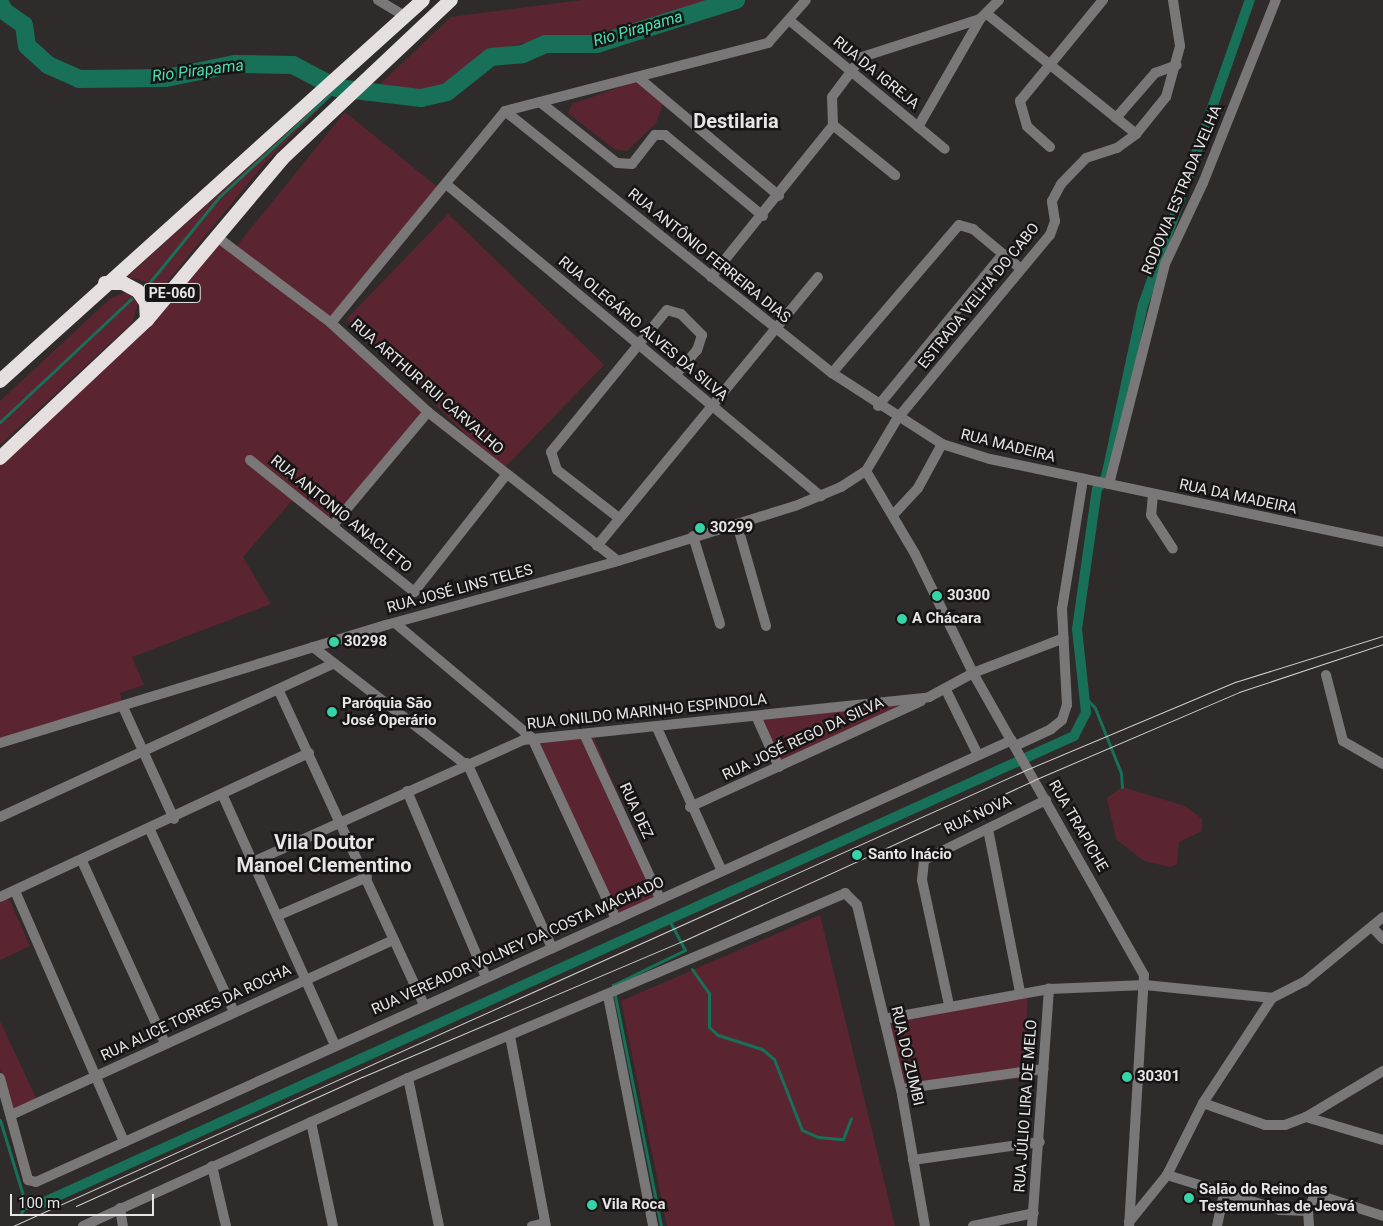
<!DOCTYPE html>
<html>
<head>
<meta charset="utf-8">
<style>
  body { margin:0 }
  #map { position:relative; width:1383px; height:1226px; overflow:hidden; background:#2f2b2b; font-family:Roboto,sans-serif }
  div>[style] { position:absolute }
  [style*='--x'] { left:calc(var(--x)*1px); top:calc(var(--y)*1px); width:calc(var(--w)*1px); rotate:calc(var(--a)*1deg) }
  .green>* { inset:0; background:#5a2531; transform-origin:0 0 }
  .stream>* { height:3px; margin:-1.5px; padding:0 1.5px; transform-origin:1.5px; border-radius:1.5px; background:#177057 }
  .canal>* { height:10px; margin:-5px; padding:0 5px; transform-origin:5px; border-radius:5px; background:#177057 }
  .river>* { height:18px; margin:-9px; padding:0 9px; transform-origin:9px; border-radius:9px; background:#177057 }
  .minor>* { height:10px; margin:-5px; padding:0 5px; transform-origin:5px; border-radius:5px; background:#797777 }
  .highway>* { height:14px; margin:-7px; padding:0 7px; transform-origin:7px; border-radius:7px; background:#e5dfe0 }
  .tram>* { height:1px; margin:-0.5px; padding:0 0.5px; transform-origin:0.5px; border-radius:0.5px; background:#d2cfcf }
  .dots>* { width:14px; height:14px; translate:-50% -50%; box-sizing:border-box; border:2px solid #161414; border-radius:50% }
  span { translate:-50% -50%; white-space:nowrap; text-align:center; line-height:1.15; -webkit-text-stroke:5px #161414; paint-order:stroke }
  .shield-label span { padding:1px 4px; background:#161414; border:1px solid; border-radius:4px; -webkit-text-stroke-width:0 }
  .shield-label { font-size:14px; color:#e7e5e5; font-weight:700 }
  .street-label { font-size:15px; color:#e7e5e5 }
  .poi-label { font-size:15px; color:#e7e5e5; font-weight:700 }
  .left { translate:0 -50%; text-align:left }
  .water-label { font-size:16px; color:#48dfb1; font-style:italic }
  .district-label { font-size:20px; color:#e7e5e5; font-weight:700 }
  .scale { position:absolute; left:10px; top:1194px; width:144px; height:22px; box-sizing:border-box; border:2px solid #e7e5e5; border-top:0; padding-left:6px; font-size:15px; line-height:18px; white-space:nowrap; color:#e7e5e5; -webkit-text-stroke:4px #161414; paint-order:stroke }
</style>
</head>
<body>
<div id="map">
  <div class="green">
    <div style="clip-path:polygon(582px 0,718px 0,612px 36px,570px 41px,545px 38px,480px 54px,440px 89px,388px 91px,378px 86px,451px 17px)"></div>
    <div style="clip-path:polygon(637px 81px,663px 104px,656px 123px,627px 151px,614px 149px,568px 113px,572px 104px)"></div>
    <div style="clip-path:polygon(319px 102px,322px 106px,265px 163px,154px 298px,148px 282px,127px 277px)"></div>
    <div style="left:345px;top:112px;width:119px;height:172px;rotate:39deg"></div>
    <div style="left:448px;top:214px;width:217px;height:146px;rotate:44deg"></div>
    <div style="clip-path:polygon(217px 237px,331px 323px,428px 412px,335px 523px,296px 496px,243px 557px,271px 604px,132px 657px,144px 685px,120px 693px,123px 707px,0 743px,0 458px,69px 394px)"></div>
    <div style="clip-path:polygon(129px 292px,139px 301px,132px 323px,0 445px,0 401px,112px 297px)"></div>
    <div style="clip-path:polygon(904px 703px,779px 766px,758px 717px)"></div>
    <div style="clip-path:polygon(593px 736px,661px 894px,617px 917px,535px 738px)"></div>
    <div style="clip-path:polygon(1122px 787px,1185px 806px,1202px 819px,1202px 831px,1179px 842px,1177px 864px,1170px 867px,1144px 861px,1116px 839px,1107px 798px)"></div>
    <div style="clip-path:polygon(0 899px,9px 899px,30px 946px,0 960px)"></div>
    <div style="clip-path:polygon(820px 915px,895px 1226px,667px 1226px,621px 1001px)"></div>
    <div style="clip-path:polygon(1028px 995px,1022px 1078px,902px 1093px,887px 1022px)"></div>
    <div style="clip-path:polygon(0 1021px,37px 1100px,12px 1112px,0 1069px)"></div>
  </div>
  <div class="stream">
    <div style="--x:150;--y:282;--w:109;--a:-50.9"></div>
    <div style="--x:219;--y:197;--w:161;--a:-42.7"></div>
    <div style="--x:0;--y:422;--w:180;--a:-43.2"></div>
    <div style="--x:1084;--y:696;--w:16;--a:47"></div>
    <div style="--x:1095;--y:708;--w:70;--a:68.2"></div>
    <div style="--x:1121;--y:773;--w:14;--a:86"></div>
    <div style="--x:692;--y:969;--w:29;--a:55"></div>
    <div style="--x:709;--y:993;--w:34;--a:90"></div>
    <div style="--x:709;--y:1027;--w:12;--a:42"></div>
    <div style="--x:718;--y:1035;--w:46;--a:17.7"></div>
    <div style="--x:762;--y:1049;--w:16;--a:40"></div>
    <div style="--x:774;--y:1059;--w:76;--a:68.5"></div>
    <div style="--x:802;--y:1130;--w:17;--a:24"></div>
    <div style="--x:818;--y:1137;--w:25;--a:5"></div>
    <div style="--x:843;--y:1139;--w:22;--a:-69"></div>
    <div style="--x:0;--y:1120;--w:89;--a:73"></div>
    <div style="--x:26;--y:1205;--w:9;--a:122"></div>
    <div style="--x:661;--y:1226;--w:246;--a:-101.3"></div>
    <div style="--x:613;--y:985;--w:80;--a:-25.9"></div>
    <div style="--x:685;--y:950;--w:36;--a:-118"></div>
  </div>
  <div class="canal">
    <div style="--x:26;--y:1205;--w:16;--a:-7"></div>
    <div style="--x:42;--y:1203;--w:1133;--a:-24.35"></div>
    <div style="--x:1074;--y:736;--w:27;--a:-63"></div>
    <div style="--x:1086;--y:712;--w:83;--a:-96.2"></div>
    <div style="--x:1077;--y:629;--w:141;--a:-81.9"></div>
    <div style="--x:1097;--y:489;--w:15;--a:-53"></div>
    <div style="--x:1106;--y:477;--w:176;--a:-77.9"></div>
    <div style="--x:1143;--y:305;--w:323;--a:-70.7"></div>
  </div>
  <div class="river">
    <div style="--x:0;--y:3;--w:9;--a:63"></div>
    <div style="--x:4;--y:11;--w:24;--a:35"></div>
    <div style="--x:24;--y:25;--w:21;--a:82"></div>
    <div style="--x:27;--y:46;--w:28;--a:42"></div>
    <div style="--x:48;--y:65;--w:34;--a:24"></div>
    <div style="--x:79;--y:79;--w:87;--a:-0.7"></div>
    <div style="--x:166;--y:78;--w:70;--a:-11.5"></div>
    <div style="--x:235;--y:64;--w:58;--a:1"></div>
    <div style="--x:293;--y:65;--w:50;--a:27.6"></div>
    <div style="--x:337;--y:88;--w:85;--a:6.8"></div>
    <div style="--x:421;--y:98;--w:27;--a:-13"></div>
    <div style="--x:447;--y:92;--w:56;--a:-38.5"></div>
    <div style="--x:491;--y:57;--w:32;--a:-5"></div>
    <div style="--x:523;--y:54;--w:24;--a:-24"></div>
    <div style="--x:545;--y:44;--w:52;--a:0"></div>
    <div style="--x:597;--y:44;--w:146;--a:-17.6"></div>
  </div>
  <div class="minor">
    <div style="--x:378;--y:0;--w:31;--a:31"></div>
    <div style="--x:987;--y:14;--w:191;--a:38.8"></div>
    <div style="--x:789;--y:20;--w:202;--a:39.6"></div>
    <div style="--x:639;--y:78;--w:183;--a:40.1"></div>
    <div style="--x:540;--y:102;--w:98;--a:38.4"></div>
    <div style="--x:617;--y:163;--w:15;--a:4"></div>
    <div style="--x:632;--y:164;--w:37;--a:-52"></div>
    <div style="--x:655;--y:135;--w:10;--a:0"></div>
    <div style="--x:665;--y:135;--w:127;--a:39.6"></div>
    <div style="--x:505;--y:111;--w:419;--a:38.7"></div>
    <div style="--x:832;--y:373;--w:131;--a:32.8"></div>
    <div style="--x:942;--y:444;--w:50;--a:17.4"></div>
    <div style="--x:990;--y:459;--w:402;--a:11.9"></div>
    <div style="--x:505;--y:111;--w:272;--a:-14.5"></div>
    <div style="--x:768;--y:43;--w:57;--a:-48.5"></div>
    <div style="--x:1116;--y:118;--w:60;--a:-49.1"></div>
    <div style="--x:1155;--y:73;--w:23;--a:-20"></div>
    <div style="--x:833;--y:125;--w:28;--a:-92"></div>
    <div style="--x:832;--y:97;--w:50;--a:-53.1"></div>
    <div style="--x:862;--y:57;--w:124;--a:-17.9"></div>
    <div style="--x:980;--y:19;--w:27;--a:-45"></div>
    <div style="--x:833;--y:125;--w:80;--a:38.9"></div>
    <div style="--x:918;--y:127;--w:125;--a:-60.1"></div>
    <div style="--x:1050;--y:147;--w:31;--a:-138"></div>
    <div style="--x:1027;--y:126;--w:26;--a:-106"></div>
    <div style="--x:1020;--y:101;--w:131;--a:-50.6"></div>
    <div style="--x:446;--y:184;--w:488;--a:39.8"></div>
    <div style="--x:217;--y:237;--w:143;--a:37"></div>
    <div style="--x:331;--y:323;--w:132;--a:42.5"></div>
    <div style="--x:428;--y:412;--w:241;--a:38.1"></div>
    <div style="--x:711;--y:277;--w:195;--a:-51.2"></div>
    <div style="--x:331;--y:323;--w:274;--a:-50.6"></div>
    <div style="--x:832;--y:373;--w:195;--a:-49.4"></div>
    <div style="--x:959;--y:225;--w:15;--a:16"></div>
    <div style="--x:973;--y:229;--w:62;--a:39.8"></div>
    <div style="--x:878;--y:406;--w:197;--a:-50.6"></div>
    <div style="--x:250;--y:460;--w:211;--a:38.8"></div>
    <div style="--x:414;--y:592;--w:149;--a:-51.8"></div>
    <div style="--x:866;--y:471;--w:96;--a:59.4"></div>
    <div style="--x:915;--y:554;--w:132;--a:64"></div>
    <div style="--x:973;--y:673;--w:347;--a:60.5"></div>
    <div style="--x:1144;--y:975;--w:251;--a:93.4"></div>
    <div style="--x:1109;--y:484;--w:227;--a:-75.7"></div>
    <div style="--x:1165;--y:264;--w:89;--a:-64.9"></div>
    <div style="--x:1203;--y:183;--w:197;--a:-68.3"></div>
    <div style="--x:1153;--y:494;--w:21;--a:95"></div>
    <div style="--x:1151;--y:515;--w:40;--a:57.1"></div>
    <div style="--x:893;--y:515;--w:37;--a:-47"></div>
    <div style="--x:918;--y:488;--w:50;--a:-61.4"></div>
    <div style="--x:619;--y:518;--w:78;--a:-142.3"></div>
    <div style="--x:557;--y:470;--w:19;--a:-108"></div>
    <div style="--x:551;--y:452;--w:183;--a:-50.8"></div>
    <div style="--x:667;--y:310;--w:15;--a:16"></div>
    <div style="--x:681;--y:314;--w:30;--a:45"></div>
    <div style="--x:702;--y:335;--w:16;--a:108"></div>
    <div style="--x:697;--y:350;--w:33;--a:131"></div>
    <div style="--x:334;--y:524;--w:146;--a:-50"></div>
    <div style="--x:737;--y:524;--w:106;--a:74.1"></div>
    <div style="--x:693;--y:536;--w:92;--a:72.9"></div>
    <div style="--x:597;--y:546;--w:348;--a:-50.6"></div>
    <div style="--x:395;--y:623;--w:179;--a:40"></div>
    <div style="--x:532;--y:738;--w:200;--a:65.1"></div>
    <div style="--x:313;--y:647;--w:192;--a:37.6"></div>
    <div style="--x:1326;--y:675;--w:68;--a:75.6"></div>
    <div style="--x:1343;--y:741;--w:46;--a:29.9"></div>
    <div style="--x:946;--y:690;--w:72;--a:63.8"></div>
    <div style="--x:279;--y:691;--w:346;--a:65.2"></div>
    <div style="--x:123;--y:707;--w:123;--a:65.5"></div>
    <div style="--x:756;--y:716;--w:56;--a:65.7"></div>
    <div style="--x:657;--y:728;--w:157;--a:65.6"></div>
    <div style="--x:585;--y:736;--w:179;--a:65.2"></div>
    <div style="--x:0;--y:743;--w:404;--a:-17"></div>
    <div style="--x:386;--y:625;--w:241;--a:-15.4"></div>
    <div style="--x:618;--y:561;--w:185;--a:-17.3"></div>
    <div style="--x:795;--y:506;--w:50;--a:-22.4"></div>
    <div style="--x:841;--y:487;--w:30;--a:-33"></div>
    <div style="--x:866;--y:471;--w:61;--a:-59.2"></div>
    <div style="--x:897;--y:419;--w:239;--a:-50.3"></div>
    <div style="--x:1050;--y:235;--w:15;--a:-70"></div>
    <div style="--x:1055;--y:221;--w:20;--a:-99"></div>
    <div style="--x:1052;--y:201;--w:19;--a:-62"></div>
    <div style="--x:1061;--y:184;--w:36;--a:-46"></div>
    <div style="--x:1086;--y:158;--w:33;--a:-18"></div>
    <div style="--x:1117;--y:148;--w:24;--a:-36"></div>
    <div style="--x:1136;--y:134;--w:48;--a:-51"></div>
    <div style="--x:1166;--y:97;--w:53;--a:-74.6"></div>
    <div style="--x:1180;--y:46;--w:47;--a:-98.7"></div>
    <div style="--x:1015;--y:746;--w:40;--a:-25"></div>
    <div style="--x:1051;--y:729;--w:14;--a:-39"></div>
    <div style="--x:1062;--y:720;--w:16;--a:-72"></div>
    <div style="--x:1067;--y:705;--w:96;--a:-93"></div>
    <div style="--x:1062;--y:609;--w:132;--a:-80.8"></div>
    <div style="--x:467;--y:763;--w:204;--a:65.3"></div>
    <div style="--x:407;--y:791;--w:202;--a:67"></div>
    <div style="--x:223;--y:796;--w:273;--a:65.8"></div>
    <div style="--x:690;--y:807;--w:254;--a:-24.6"></div>
    <div style="--x:0;--y:817;--w:366;--a:-24.7"></div>
    <div style="--x:988;--y:829;--w:166;--a:78.9"></div>
    <div style="--x:150;--y:830;--w:200;--a:65.2"></div>
    <div style="--x:82;--y:861;--w:200;--a:65.5"></div>
    <div style="--x:253;--y:862;--w:296;--a:-24.3"></div>
    <div style="--x:523;--y:740;--w:408;--a:-6"></div>
    <div style="--x:929;--y:697;--w:50;--a:-28.6"></div>
    <div style="--x:973;--y:673;--w:97;--a:-21"></div>
    <div style="--x:15;--y:891;--w:274;--a:66.5"></div>
    <div style="--x:0;--y:897;--w:341;--a:-25"></div>
    <div style="--x:277;--y:916;--w:98;--a:-23.4"></div>
    <div style="--x:1372;--y:927;--w:16;--a:47"></div>
    <div style="--x:608;--y:996;--w:234;--a:78.9"></div>
    <div style="--x:949;--y:1005;--w:128;--a:-102.2"></div>
    <div style="--x:922;--y:880;--w:20;--a:-84"></div>
    <div style="--x:924;--y:860;--w:136;--a:-26.2"></div>
    <div style="--x:884;--y:1019;--w:168;--a:-10.3"></div>
    <div style="--x:1049;--y:989;--w:96;--a:-2.4"></div>
    <div style="--x:1145;--y:985;--w:128;--a:5.8"></div>
    <div style="--x:510;--y:1036;--w:193;--a:79.3"></div>
    <div style="--x:0;--y:1078;--w:106;--a:74.6"></div>
    <div style="--x:28;--y:1180;--w:8;--a:14"></div>
    <div style="--x:36;--y:1182;--w:1071;--a:-24.36"></div>
    <div style="--x:408;--y:1078;--w:151;--a:78.2"></div>
    <div style="--x:901;--y:1089;--w:144;--a:-8"></div>
    <div style="--x:1203;--y:1103;--w:66;--a:19.5"></div>
    <div style="--x:1265;--y:1125;--w:20;--a:0"></div>
    <div style="--x:1285;--y:1125;--w:22;--a:-21"></div>
    <div style="--x:1306;--y:1117;--w:80;--a:16.6"></div>
    <div style="--x:11;--y:1115;--w:421;--a:-24.6"></div>
    <div style="--x:1306;--y:1117;--w:90;--a:-30.9"></div>
    <div style="--x:311;--y:1122;--w:106;--a:78.1"></div>
    <div style="--x:913;--y:1160;--w:128;--a:-8.1"></div>
    <div style="--x:212;--y:1166;--w:62;--a:76.9"></div>
    <div style="--x:1167;--y:1175;--w:118;--a:17.2"></div>
    <div style="--x:1280;--y:1210;--w:28;--a:2"></div>
    <div style="--x:1308;--y:1211;--w:18;--a:-68"></div>
    <div style="--x:1315;--y:1194;--w:71;--a:17.9"></div>
    <div style="--x:120;--y:1208;--w:18;--a:81"></div>
    <div style="--x:1308;--y:1211;--w:15;--a:86"></div>
    <div style="--x:1129;--y:1222;--w:60;--a:-51"></div>
    <div style="--x:1167;--y:1175;--w:80;--a:-63.4"></div>
    <div style="--x:1203;--y:1103;--w:126;--a:-56.7"></div>
    <div style="--x:1272;--y:998;--w:36;--a:-27"></div>
    <div style="--x:1304;--y:982;--w:102;--a:-39.4"></div>
    <div style="--x:83;--y:1226;--w:357;--a:-24.5"></div>
    <div style="--x:408;--y:1078;--w:475;--a:-22.9"></div>
    <div style="--x:845;--y:893;--w:17;--a:45"></div>
    <div style="--x:857;--y:905;--w:189;--a:76.6"></div>
    <div style="--x:901;--y:1089;--w:139;--a:80.1"></div>
    <div style="--x:532;--y:1226;--w:13;--a:-13"></div>
    <div style="--x:973;--y:1226;--w:62;--a:-12"></div>
    <div style="--x:1032;--y:1226;--w:238;--a:-85.9"></div>
    <div style="--x:1217;--y:1226;--w:34;--a:-78"></div>
  </div>
  <div class="highway">
    <div style="--x:105;--y:283;--w:18;--a:0"></div>
    <div style="--x:123;--y:283;--w:17;--a:28"></div>
    <div style="--x:138;--y:291;--w:14;--a:56"></div>
    <div style="--x:146;--y:303;--w:17;--a:87"></div>
    <div style="--x:0;--y:381;--w:569;--a:-42.01"></div>
    <div style="--x:0;--y:458;--w:202;--a:-43.2"></div>
    <div style="--x:147;--y:320;--w:210;--a:-50"></div>
    <div style="--x:282;--y:159;--w:232;--a:-43.3"></div>
  </div>
  <div class="tram">
    <div style="--x:76;--y:1206;--w:314;--a:-24.3"></div>
    <div style="--x:362;--y:1077;--w:349;--a:-23"></div>
    <div style="--x:683;--y:941;--w:386;--a:-24.6"></div>
    <div style="--x:1034;--y:780;--w:223;--a:-23.2"></div>
    <div style="--x:1239;--y:692;--w:152;--a:-18.4"></div>
    <div style="--x:13;--y:1226;--w:1113;--a:-24.24"></div>
    <div style="--x:1028;--y:769;--w:225;--a:-22.8"></div>
    <div style="--x:1235;--y:682;--w:155;--a:-17.3"></div>
  </div>
  <div class="dots">
    <div style="left:700px;top:528px;background:#36d4a7"></div>
    <div style="left:937px;top:596px;background:#36d4a7"></div>
    <div style="left:902px;top:619px;background:#36d4a7"></div>
    <div style="left:334px;top:642px;background:#36d4a7"></div>
    <div style="left:332px;top:712px;background:#36d4a7"></div>
    <div style="left:857px;top:855px;background:#36d4a7"></div>
    <div style="left:1127px;top:1077px;background:#36d4a7"></div>
    <div style="left:1189px;top:1198px;background:#36d4a7"></div>
    <div style="left:592px;top:1205px;background:#36d4a7"></div>
  </div>
  <div class="shield-label">
    <span style="left:172px;top:293px">PE-060</span>
  </div>
  <div class="street-label">
    <span style="left:876px;top:73px;rotate:39deg">RUA DA IGREJA</span>
    <span style="left:1182px;top:190px;rotate:-67deg">RODOVIA ESTRADA VELHA</span>
    <span style="left:709px;top:256px;rotate:39deg">RUA ANTÔNIO FERREIRA DIAS</span>
    <span style="left:979px;top:296px;rotate:-51deg">ESTRADA VELHA DO CABO</span>
    <span style="left:643px;top:329px;rotate:40deg">RUA OLEGÁRIO ALVES DA SILVA</span>
    <span style="left:427px;top:387px;rotate:41deg">RUA ARTHUR RUI CARVALHO</span>
    <span style="left:1008px;top:446px;rotate:14deg">RUA MADEIRA</span>
    <span style="left:1238px;top:497px;rotate:12deg">RUA DA MADEIRA</span>
    <span style="left:341px;top:514px;rotate:39deg">RUA ANTONIO ANACLETO</span>
    <span style="left:460px;top:589px;rotate:-15deg">RUA JOSÉ LINS TELES</span>
    <span style="left:647px;top:712px;rotate:-6deg">RUA ONILDO MARINHO ESPINDOLA</span>
    <span style="left:803px;top:739px;rotate:-25deg">RUA JOSÉ REGO DA SILVA</span>
    <span style="left:636px;top:811px;rotate:65deg">RUA DEZ</span>
    <span style="left:978px;top:815px;rotate:-25deg">RUA NOVA</span>
    <span style="left:1078px;top:826px;rotate:60deg">RUA TRAPICHE</span>
    <span style="left:518px;top:946px;rotate:-24deg">RUA VEREADOR VOLNEY DA COSTA MACHADO</span>
    <span style="left:196px;top:1013px;rotate:-25deg">RUA ALICE TORRES DA ROCHA</span>
    <span style="left:907px;top:1056px;rotate:77deg">RUA DO ZUMBI</span>
    <span style="left:1026px;top:1106px;rotate:-86deg">RUA JÚLIO LIRA DE MELO</span>
  </div>
  <div class="poi-label">
    <span class="left" style="left:710px;top:528px">30299</span>
    <span class="left" style="left:947px;top:596px">30300</span>
    <span class="left" style="left:912px;top:619px">A Chácara</span>
    <span class="left" style="left:344px;top:642px">30298</span>
    <span class="left" style="left:342px;top:712px">Paróquia São<br>José Operário</span>
    <span class="left" style="left:868px;top:855px">Santo Inácio</span>
    <span class="left" style="left:1137px;top:1077px">30301</span>
    <span class="left" style="left:1199px;top:1198px">Salão do Reino das<br>Testemunhas de Jeová</span>
    <span class="left" style="left:602px;top:1205px">Vila Roca</span>
  </div>
  <div class="water-label">
    <span style="left:638px;top:29px;rotate:-16deg">Rio Pirapama</span>
    <span style="left:198px;top:71px;rotate:-7deg">Rio Pirapama</span>
  </div>
  <div class="district-label">
    <span style="left:736px;top:121px">Destilaria</span>
    <span style="left:324px;top:854px">Vila Doutor<br>Manoel Clementino</span>
  </div>
  <div class="scale">100 m</div>
</div>
</body>
</html>
